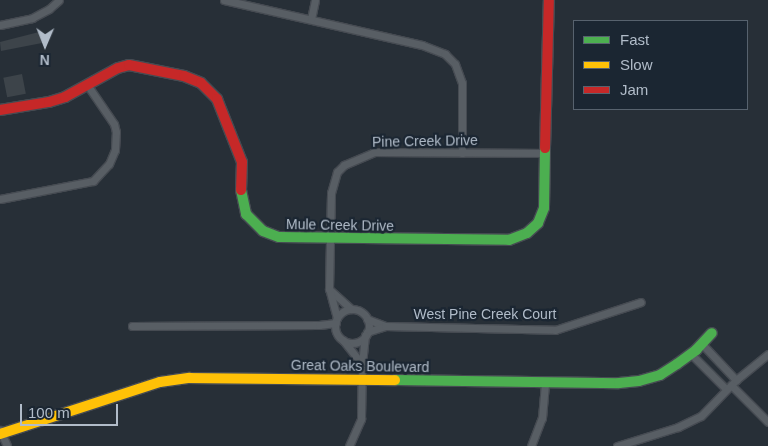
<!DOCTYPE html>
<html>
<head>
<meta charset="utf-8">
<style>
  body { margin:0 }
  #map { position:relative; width:768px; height:446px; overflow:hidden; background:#272f37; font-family:Helvetica,sans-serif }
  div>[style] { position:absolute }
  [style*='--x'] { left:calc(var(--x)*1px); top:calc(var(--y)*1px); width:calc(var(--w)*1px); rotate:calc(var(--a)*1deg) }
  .building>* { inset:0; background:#3d444a; transform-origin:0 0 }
  .roads { filter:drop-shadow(1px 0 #464b52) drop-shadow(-1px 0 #464b52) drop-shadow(0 1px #464b52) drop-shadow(0 -1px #464b52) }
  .street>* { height:7px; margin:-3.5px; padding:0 3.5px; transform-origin:3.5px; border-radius:3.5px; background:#585e64 }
  .street>.ring { margin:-3.5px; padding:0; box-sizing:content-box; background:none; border:7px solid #585e64; border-radius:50% }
  .fast>* { height:10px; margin:-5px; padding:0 5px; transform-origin:5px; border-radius:5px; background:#4caf50 }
  .slow>* { height:10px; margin:-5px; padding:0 5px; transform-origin:5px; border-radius:5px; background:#ffc107 }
  .jam>* { height:10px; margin:-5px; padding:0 5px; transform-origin:5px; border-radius:5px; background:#c62828 }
  span { translate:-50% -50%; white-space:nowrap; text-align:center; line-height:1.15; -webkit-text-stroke:4.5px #1b2632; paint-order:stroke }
  .street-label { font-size:14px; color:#b1bcc9 }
  .legend { position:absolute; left:573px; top:20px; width:175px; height:90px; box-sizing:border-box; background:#1b2632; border:1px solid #57626e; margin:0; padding:6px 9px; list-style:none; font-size:15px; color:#b1bcc9 }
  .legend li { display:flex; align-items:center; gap:10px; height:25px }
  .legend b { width:25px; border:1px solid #57626e }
  .north { position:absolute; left:20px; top:20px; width:50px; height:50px; -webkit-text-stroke:4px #1b2632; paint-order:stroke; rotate:181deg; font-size:14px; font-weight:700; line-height:20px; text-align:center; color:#b1bcc9 }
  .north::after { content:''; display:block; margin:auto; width:18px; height:22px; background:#b1bcc9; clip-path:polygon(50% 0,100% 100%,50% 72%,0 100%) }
  .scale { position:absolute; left:20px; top:404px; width:98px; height:22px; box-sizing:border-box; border:2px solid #b1bcc9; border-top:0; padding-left:6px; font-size:15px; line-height:18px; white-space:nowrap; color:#b1bcc9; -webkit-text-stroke:4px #1b2632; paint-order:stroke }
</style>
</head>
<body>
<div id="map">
  <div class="building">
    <div style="clip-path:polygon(39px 32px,42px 43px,1px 51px,0 42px)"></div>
    <div style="left:22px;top:74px;width:20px;height:19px;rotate:79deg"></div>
  </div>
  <div class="roads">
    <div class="street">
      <div style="--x:224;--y:0;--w:203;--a:12.8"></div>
      <div style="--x:422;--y:45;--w:25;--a:21"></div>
      <div style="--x:445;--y:54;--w:14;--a:45"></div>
      <div style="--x:455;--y:64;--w:20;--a:70"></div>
      <div style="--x:462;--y:83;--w:70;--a:90"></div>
      <div style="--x:311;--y:19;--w:19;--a:-78"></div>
      <div style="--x:0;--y:25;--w:33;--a:-12"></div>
      <div style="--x:32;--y:18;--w:19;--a:-28"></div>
      <div style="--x:49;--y:9;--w:13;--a:-42"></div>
      <div style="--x:0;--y:199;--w:95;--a:-11"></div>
      <div style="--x:93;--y:181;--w:23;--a:-47"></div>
      <div style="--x:109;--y:164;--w:15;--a:-67"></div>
      <div style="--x:115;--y:150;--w:18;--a:-87"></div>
      <div style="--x:116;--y:132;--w:8;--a:-104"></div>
      <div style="--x:114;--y:124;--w:46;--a:-124.4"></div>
      <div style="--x:329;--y:289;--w:30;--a:42"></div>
      <div class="ring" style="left:335px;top:309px;width:27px;height:27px"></div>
      <div style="--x:337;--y:318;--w:30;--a:-105"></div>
      <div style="--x:329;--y:289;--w:96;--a:-88.8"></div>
      <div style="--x:331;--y:193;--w:22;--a:-74"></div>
      <div style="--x:337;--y:172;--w:10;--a:-45"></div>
      <div style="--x:344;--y:165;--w:33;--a:-23"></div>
      <div style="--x:374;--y:152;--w:172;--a:0.3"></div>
      <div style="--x:367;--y:319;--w:19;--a:21"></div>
      <div style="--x:132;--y:326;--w:187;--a:-0.3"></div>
      <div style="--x:319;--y:325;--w:17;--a:-7"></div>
      <div style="--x:367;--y:332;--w:19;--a:-18"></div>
      <div style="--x:385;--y:326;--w:170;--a:1.3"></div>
      <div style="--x:555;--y:330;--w:90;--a:-18"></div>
      <div style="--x:343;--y:340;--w:31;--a:52"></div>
      <div style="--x:702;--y:344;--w:50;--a:46.6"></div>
      <div style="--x:691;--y:354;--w:49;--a:45"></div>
      <div style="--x:731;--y:385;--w:52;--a:45"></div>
      <div style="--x:0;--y:430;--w:17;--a:66"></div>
      <div style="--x:349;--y:446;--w:30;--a:-66"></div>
      <div style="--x:361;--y:419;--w:55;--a:-89"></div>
      <div style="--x:362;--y:364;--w:29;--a:-84"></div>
      <div style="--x:531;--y:446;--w:30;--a:-69"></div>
      <div style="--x:542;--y:418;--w:36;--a:-85"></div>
      <div style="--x:617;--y:446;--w:64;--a:-17.3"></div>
      <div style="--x:678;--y:427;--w:25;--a:-26"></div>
      <div style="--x:701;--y:416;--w:50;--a:-45.8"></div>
      <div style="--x:736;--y:380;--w:41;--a:-39.1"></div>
    </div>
    <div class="fast">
      <div style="--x:241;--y:190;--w:25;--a:78"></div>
      <div style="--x:246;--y:214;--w:24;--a:45"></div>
      <div style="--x:263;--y:231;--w:17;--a:21"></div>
      <div style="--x:279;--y:237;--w:230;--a:0.7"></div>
      <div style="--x:509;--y:240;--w:19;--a:-21"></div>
      <div style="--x:527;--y:233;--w:15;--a:-42"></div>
      <div style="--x:538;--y:223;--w:16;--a:-68"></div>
      <div style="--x:544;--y:208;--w:60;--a:-89"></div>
      <div style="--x:395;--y:380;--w:224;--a:0.8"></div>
      <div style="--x:619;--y:383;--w:20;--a:-6"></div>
      <div style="--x:639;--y:381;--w:22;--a:-16"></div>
      <div style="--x:660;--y:375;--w:20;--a:-33"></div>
      <div style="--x:677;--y:364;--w:24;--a:-36"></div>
      <div style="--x:696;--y:350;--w:23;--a:-47"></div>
    </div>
    <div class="slow">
      <div style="--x:0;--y:434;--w:168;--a:-18"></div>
      <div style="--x:160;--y:382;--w:30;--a:-8"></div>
      <div style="--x:190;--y:378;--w:205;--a:0.6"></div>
    </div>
    <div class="jam">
      <div style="--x:0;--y:110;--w:50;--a:-9.3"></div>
      <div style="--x:49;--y:102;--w:17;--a:-17"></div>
      <div style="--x:65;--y:97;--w:60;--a:-28.7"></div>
      <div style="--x:118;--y:68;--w:11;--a:-15"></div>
      <div style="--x:129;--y:65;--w:56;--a:11.3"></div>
      <div style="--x:184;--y:76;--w:18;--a:22"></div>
      <div style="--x:201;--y:83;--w:23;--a:45"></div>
      <div style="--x:217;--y:99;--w:68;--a:68.4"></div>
      <div style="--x:242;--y:162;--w:28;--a:92"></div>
      <div style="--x:545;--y:148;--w:148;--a:-88.5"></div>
    </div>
  </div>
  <div class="street-label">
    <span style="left:425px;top:141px;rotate:-1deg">Pine Creek Drive</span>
    <span style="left:340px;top:225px;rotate:1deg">Mule Creek Drive</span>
    <span style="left:485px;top:314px">West Pine Creek Court</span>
    <span style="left:360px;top:366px;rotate:1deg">Great Oaks Boulevard</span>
  </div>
  <ul class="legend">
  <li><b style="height:6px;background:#4caf50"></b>Fast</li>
  <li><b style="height:6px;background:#ffc107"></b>Slow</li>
  <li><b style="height:6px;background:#c62828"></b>Jam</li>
  </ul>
  <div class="north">N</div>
  <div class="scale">100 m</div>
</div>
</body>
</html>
